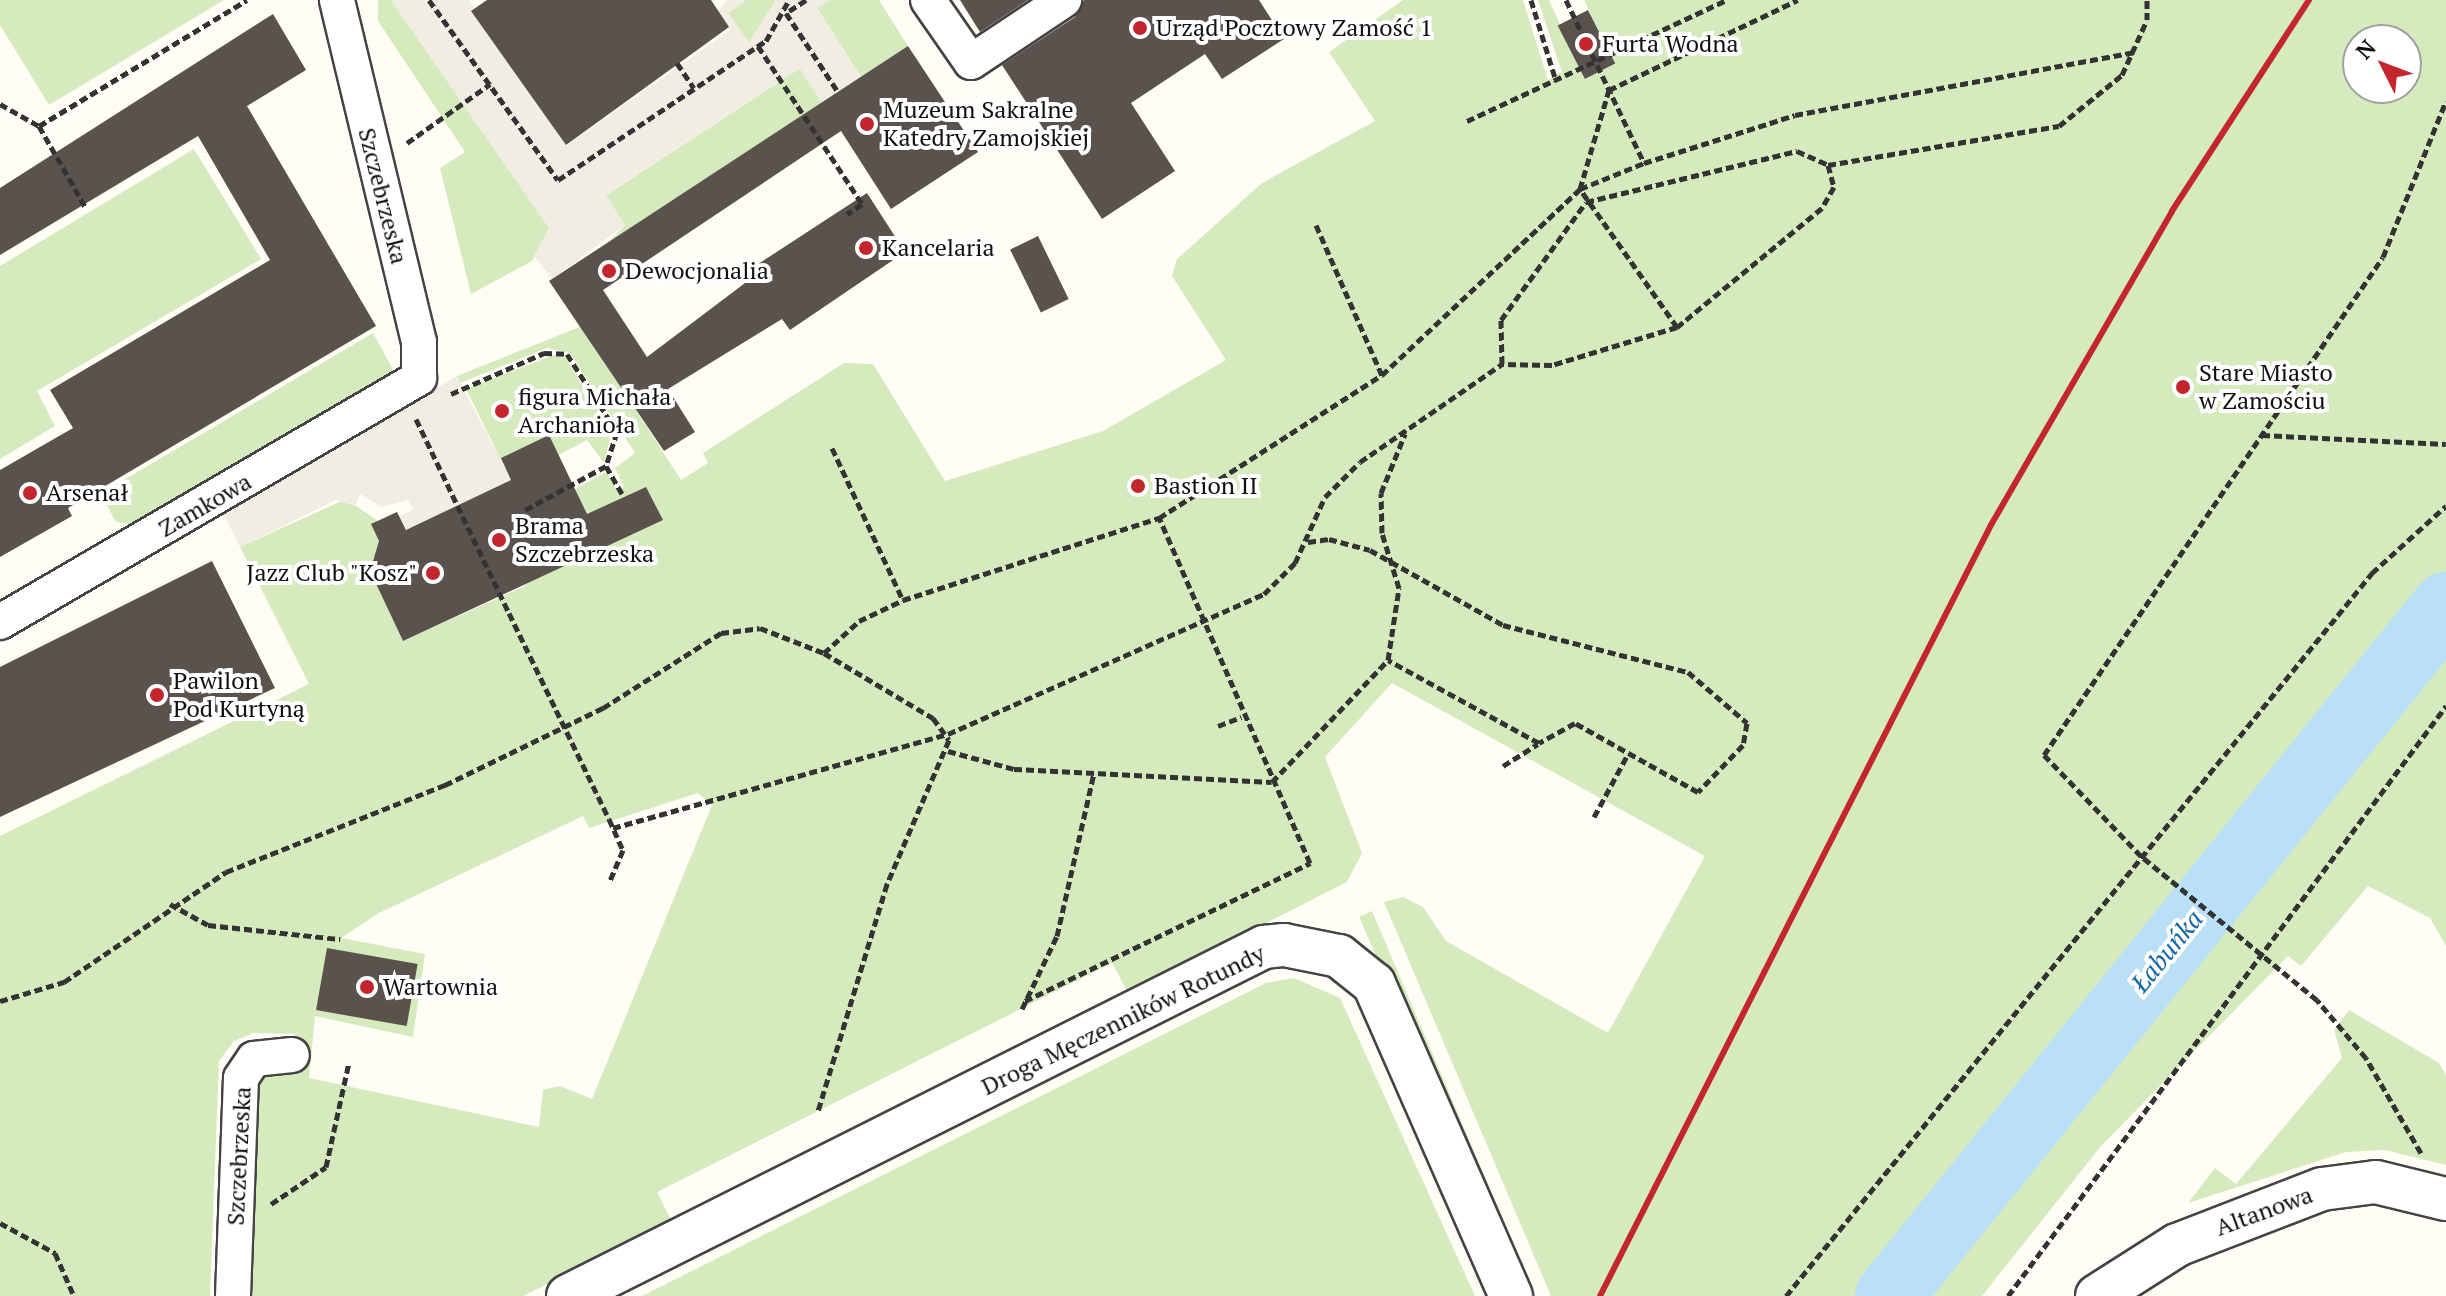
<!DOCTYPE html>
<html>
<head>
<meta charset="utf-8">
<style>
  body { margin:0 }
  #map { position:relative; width:2446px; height:1296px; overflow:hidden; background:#fffdf5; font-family:"PT Serif",serif }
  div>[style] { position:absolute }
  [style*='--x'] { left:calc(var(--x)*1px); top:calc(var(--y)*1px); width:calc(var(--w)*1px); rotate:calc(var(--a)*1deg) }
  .green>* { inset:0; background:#d5ebbd; transform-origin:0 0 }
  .plaza>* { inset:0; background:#f1ede2 }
  .river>* { height:68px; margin:-34px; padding:0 34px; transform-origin:34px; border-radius:34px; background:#b9e0f7 }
  .building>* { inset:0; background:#5a524d; transform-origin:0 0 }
  .path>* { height:5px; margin-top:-2.5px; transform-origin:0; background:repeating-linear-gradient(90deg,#333 0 8px,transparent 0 12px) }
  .roads { filter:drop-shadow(2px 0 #444) drop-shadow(-2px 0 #444) drop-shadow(0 2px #444) drop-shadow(0 -2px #444) }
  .minor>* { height:34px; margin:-17px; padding:0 17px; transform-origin:17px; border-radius:17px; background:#fff }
  .tertiary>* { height:42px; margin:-21px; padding:0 21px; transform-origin:21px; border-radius:21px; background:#fff }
  .rail>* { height:6px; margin:-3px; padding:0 3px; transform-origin:3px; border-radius:3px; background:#c4262e }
  .path-bridge>* { height:5px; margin-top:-2.5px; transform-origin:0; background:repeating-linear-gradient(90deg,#333 0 8px,transparent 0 12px) }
  .dots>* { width:22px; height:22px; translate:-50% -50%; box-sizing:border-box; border:4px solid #fff; border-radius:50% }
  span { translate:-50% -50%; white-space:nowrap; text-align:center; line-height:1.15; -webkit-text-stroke:8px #fff; paint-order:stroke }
  .poi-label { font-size:24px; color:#111 }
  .left { translate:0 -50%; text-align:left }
  .right { translate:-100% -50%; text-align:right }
  .street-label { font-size:24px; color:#111 }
  .water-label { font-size:26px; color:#1768a6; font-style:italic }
  .north { position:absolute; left:2342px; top:24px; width:80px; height:80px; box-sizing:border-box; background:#fff; border:2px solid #a0a0a0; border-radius:50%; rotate:312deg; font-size:22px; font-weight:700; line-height:32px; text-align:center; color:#111 }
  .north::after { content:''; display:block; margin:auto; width:28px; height:36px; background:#c4262e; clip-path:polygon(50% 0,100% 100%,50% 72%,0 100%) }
</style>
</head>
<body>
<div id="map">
  <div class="green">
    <div style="clip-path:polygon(0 0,224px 0,49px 105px,0 25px)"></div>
    <div style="clip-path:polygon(378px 0,391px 0,549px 228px,532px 261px,471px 294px,440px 168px,465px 152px,378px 21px)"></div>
    <div style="clip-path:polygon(746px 0,776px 0,749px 43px,728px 13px)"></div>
    <div style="clip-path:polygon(829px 0,879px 0,908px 46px,861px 77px,817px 8px)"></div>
    <div style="clip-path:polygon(evenodd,1403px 0,1523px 0,1548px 80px,1562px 72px,1538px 0,1549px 0,1585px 79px,1615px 64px,1584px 0,2446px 0,2446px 946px,2430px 918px,2368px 886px,2301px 966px,2288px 956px,2101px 1146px,1982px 1296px,1551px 1296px,1384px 902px,1403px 897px,1423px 907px,1446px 941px,1608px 1033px,1705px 856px,1392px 683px,1325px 757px,1362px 853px,1347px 882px,1128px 993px,1112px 963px,657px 1192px,672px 1222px,523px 1296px,248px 1296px,254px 1090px,269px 1074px,291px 1075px,295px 1034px,254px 1033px,234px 1041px,219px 1061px,210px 1296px,0 1296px,0 836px,309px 684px,240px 547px,346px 499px,378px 521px,383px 548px,373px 558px,374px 580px,403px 641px,525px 586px,544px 507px,607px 471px,616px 490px,624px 487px,615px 468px,635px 453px,570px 353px,547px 348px,460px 383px,457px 376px,582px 326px,681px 480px,708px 463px,703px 453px,844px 363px,873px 364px,945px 481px,1103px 431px,1226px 360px,1172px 276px,1177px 259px,1262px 183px,1375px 121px,1329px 52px,1403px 0,2358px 40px,2406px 40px,2406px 88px,2358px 88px,2358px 40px,1403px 0,698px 793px,712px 805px,592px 1099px,560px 1086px,543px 1090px,539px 1127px,309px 1078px,315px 1016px,413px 1037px,425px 954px,341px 938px,379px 913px,583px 816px,589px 828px,698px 793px)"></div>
    <div style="clip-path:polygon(800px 68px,822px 103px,609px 242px,625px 225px,605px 196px)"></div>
    <div style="clip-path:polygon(194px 149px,261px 259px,37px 391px,55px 426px,0 459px,0 266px)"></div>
    <div style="clip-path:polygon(373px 333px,396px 375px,136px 525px,116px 522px,100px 494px)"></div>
    <div style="clip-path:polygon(554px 355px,566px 358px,611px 434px,604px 463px,587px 440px,511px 480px,466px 389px)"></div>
    <div style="left:1372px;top:911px;width:374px;height:14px;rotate:67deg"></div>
    <div style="clip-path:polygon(1294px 978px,1340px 998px,1475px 1296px,642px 1296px,1266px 983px)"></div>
    <div style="clip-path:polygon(2349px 1010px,2439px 1063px,2446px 1076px,2446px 1165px,2385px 1150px,2346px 1152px,2188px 1203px,2215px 1168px,2236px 1184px,2342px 1058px,2334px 1030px)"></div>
  </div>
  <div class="plaza">
    <div style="clip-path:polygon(391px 0,469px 0,566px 146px,730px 30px,718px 11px,727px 0,746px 0,728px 13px,749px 42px,776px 0,829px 0,817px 9px,861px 77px,822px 103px,800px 69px,781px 80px,606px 195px,625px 225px,552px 279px,534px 256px,549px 228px)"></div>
    <div style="clip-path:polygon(457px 376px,511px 480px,407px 530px,399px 516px,413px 510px,408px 500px,382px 507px,360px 494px,355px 506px,336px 500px,240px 547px,223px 513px)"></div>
  </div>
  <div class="river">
    <div style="--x:1889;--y:1296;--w:887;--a:-51.09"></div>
  </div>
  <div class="building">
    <div style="clip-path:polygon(487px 0,711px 0,729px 27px,566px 145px,471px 11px)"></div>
    <div style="clip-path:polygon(960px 0,1028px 0,980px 32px)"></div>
    <div style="clip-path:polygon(1084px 0,1259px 0,1284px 39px,1222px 79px,1205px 54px,1131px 103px,1175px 171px,1102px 219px,1002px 65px,1075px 17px)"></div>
    <div style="left:1588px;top:10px;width:60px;height:34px;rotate:63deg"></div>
    <div style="clip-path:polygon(273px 14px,306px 70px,247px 106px,376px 326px,68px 508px,72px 516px,0 557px,0 470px,73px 428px,50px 390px,270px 260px,198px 136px,0 255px,0 188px)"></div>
    <div style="clip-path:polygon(908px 46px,978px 152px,891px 209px,841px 131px,603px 290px,647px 357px,753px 277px,749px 270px,867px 193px,905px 252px,790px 330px,782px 319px,668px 389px,695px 432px,664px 451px,549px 281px)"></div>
    <div style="left:1038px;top:236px;width:70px;height:31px;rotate:64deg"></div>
    <div style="clip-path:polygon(549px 435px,587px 514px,646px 487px,663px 520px,403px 641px,370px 571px,379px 541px,371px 524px,397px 512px,406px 530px,511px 480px,501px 458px)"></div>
    <div style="clip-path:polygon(212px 561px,275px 688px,0 817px,0 667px)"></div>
    <div style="left:327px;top:948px;width:92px;height:63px;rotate:10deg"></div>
  </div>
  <div class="path">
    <div style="--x:429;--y:0;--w:221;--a:54.4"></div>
    <div style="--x:558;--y:180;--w:250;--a:-33.8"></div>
    <div style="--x:766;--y:41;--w:47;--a:-60.7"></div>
    <div style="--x:806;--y:0;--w:24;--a:147"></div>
    <div style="--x:786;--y:13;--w:95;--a:56.6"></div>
    <div style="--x:1531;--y:0;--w:85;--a:72.8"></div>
    <div style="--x:1566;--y:0;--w:181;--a:64.4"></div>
    <div style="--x:1644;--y:163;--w:158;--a:-17.6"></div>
    <div style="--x:1795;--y:115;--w:346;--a:-10.5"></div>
    <div style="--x:758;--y:46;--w:189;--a:56.6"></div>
    <div style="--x:862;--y:204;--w:18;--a:146"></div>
    <div style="--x:677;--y:63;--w:30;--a:56"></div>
    <div style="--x:0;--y:104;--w:45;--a:29.4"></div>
    <div style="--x:39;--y:126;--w:95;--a:60.2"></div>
    <div style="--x:1467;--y:121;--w:287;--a:-25"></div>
    <div style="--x:39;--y:126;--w:243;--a:-31.2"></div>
    <div style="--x:407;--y:143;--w:102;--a:-35.4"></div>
    <div style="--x:1828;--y:165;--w:23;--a:75"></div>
    <div style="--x:1834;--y:187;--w:24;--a:120"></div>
    <div style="--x:1822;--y:208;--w:188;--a:140.6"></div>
    <div style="--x:1677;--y:327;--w:131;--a:163.1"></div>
    <div style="--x:1552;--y:365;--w:50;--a:-178.9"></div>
    <div style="--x:1502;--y:364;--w:44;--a:-91.3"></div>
    <div style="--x:1501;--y:320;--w:145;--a:-54.2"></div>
    <div style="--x:1586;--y:202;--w:217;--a:-13.6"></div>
    <div style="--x:1797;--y:151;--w:34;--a:24"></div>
    <div style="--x:1828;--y:165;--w:234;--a:-9.6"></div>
    <div style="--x:2059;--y:126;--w:81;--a:-39"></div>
    <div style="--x:2122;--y:75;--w:60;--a:-65.6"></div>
    <div style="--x:2147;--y:20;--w:20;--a:-90"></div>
    <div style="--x:1316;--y:225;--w:164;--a:66.3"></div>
    <div style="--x:1677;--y:327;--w:169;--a:-125.1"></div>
    <div style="--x:1580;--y:189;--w:103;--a:-73.7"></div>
    <div style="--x:1609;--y:90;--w:209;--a:-25.5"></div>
    <div style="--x:451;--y:394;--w:102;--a:-23.8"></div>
    <div style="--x:544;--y:353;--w:23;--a:2"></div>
    <div style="--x:567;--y:354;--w:93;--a:57.3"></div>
    <div style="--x:617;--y:432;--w:36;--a:108"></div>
    <div style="--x:606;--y:466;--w:92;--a:151.5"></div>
    <div style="--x:416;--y:419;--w:215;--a:64.4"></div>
    <div style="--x:2262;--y:435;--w:184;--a:2.8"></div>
    <div style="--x:832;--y:448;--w:168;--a:65"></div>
    <div style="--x:903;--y:600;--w:269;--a:-17.8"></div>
    <div style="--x:606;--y:466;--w:32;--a:60"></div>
    <div style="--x:1308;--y:542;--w:21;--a:-8"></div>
    <div style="--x:1329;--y:539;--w:42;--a:15"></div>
    <div style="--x:1370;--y:550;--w:153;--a:29.4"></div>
    <div style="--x:1503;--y:625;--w:191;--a:14.3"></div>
    <div style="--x:1688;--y:672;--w:78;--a:40.8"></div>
    <div style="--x:1747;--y:723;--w:22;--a:100"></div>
    <div style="--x:1743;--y:745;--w:65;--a:133.8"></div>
    <div style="--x:1698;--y:792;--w:141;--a:-150.7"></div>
    <div style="--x:1575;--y:723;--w:41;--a:150.9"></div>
    <div style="--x:1539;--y:743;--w:172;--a:-151.2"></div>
    <div style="--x:824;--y:653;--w:47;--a:-42.4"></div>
    <div style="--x:859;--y:621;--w:49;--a:-25.5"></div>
    <div style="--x:1218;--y:726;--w:25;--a:-21"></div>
    <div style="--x:948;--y:751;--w:68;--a:15.3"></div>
    <div style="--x:1014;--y:769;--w:258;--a:2.9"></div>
    <div style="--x:1272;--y:782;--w:168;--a:-46.4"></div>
    <div style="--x:1388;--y:660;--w:73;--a:-81.3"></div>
    <div style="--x:1399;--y:588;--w:58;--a:-107.2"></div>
    <div style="--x:1382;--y:533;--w:40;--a:-91.4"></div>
    <div style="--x:1381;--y:493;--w:64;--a:-67.9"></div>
    <div style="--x:1503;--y:766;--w:41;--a:-32.2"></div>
    <div style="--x:1594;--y:817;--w:72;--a:-61.6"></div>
    <div style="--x:609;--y:819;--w:34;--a:66"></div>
    <div style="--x:623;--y:850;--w:34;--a:113"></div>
    <div style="--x:613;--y:828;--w:348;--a:-15.7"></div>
    <div style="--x:948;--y:734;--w:346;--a:-23.9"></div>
    <div style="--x:1264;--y:594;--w:44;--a:-45"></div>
    <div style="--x:1295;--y:563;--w:72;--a:-65.6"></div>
    <div style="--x:1325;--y:497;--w:49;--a:-45"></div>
    <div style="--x:1360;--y:462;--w:173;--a:-34.6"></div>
    <div style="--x:170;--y:904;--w:43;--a:28.9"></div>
    <div style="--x:208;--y:925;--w:133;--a:6.1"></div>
    <div style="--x:0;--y:1001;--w:67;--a:-16.5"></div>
    <div style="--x:64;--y:982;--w:196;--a:-34.2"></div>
    <div style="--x:226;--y:872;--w:236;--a:-21.7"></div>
    <div style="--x:445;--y:785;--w:176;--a:-26"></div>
    <div style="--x:603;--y:708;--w:140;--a:-32.4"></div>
    <div style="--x:721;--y:633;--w:39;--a:-7"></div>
    <div style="--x:760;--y:628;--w:69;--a:21.3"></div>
    <div style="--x:824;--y:653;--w:127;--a:30.8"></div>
    <div style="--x:933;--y:718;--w:27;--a:54"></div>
    <div style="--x:949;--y:740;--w:157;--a:113.3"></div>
    <div style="--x:887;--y:884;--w:237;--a:106.9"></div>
    <div style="--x:1025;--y:1001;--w:317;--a:-25.8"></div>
    <div style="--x:1310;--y:863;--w:377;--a:-113.6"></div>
    <div style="--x:1159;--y:518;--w:265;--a:-32.7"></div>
    <div style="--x:1382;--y:375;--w:272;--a:-43.2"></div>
    <div style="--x:1580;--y:189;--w:69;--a:-22.1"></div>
    <div style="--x:1022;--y:1009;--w:81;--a:-64.4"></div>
    <div style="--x:1057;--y:936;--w:167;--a:-77.2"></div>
    <div style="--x:2421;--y:1153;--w:110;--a:-120.1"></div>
    <div style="--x:2366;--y:1058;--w:76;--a:-130.2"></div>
    <div style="--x:2317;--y:1000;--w:227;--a:-140.7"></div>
    <div style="--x:2141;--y:856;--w:140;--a:-133.8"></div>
    <div style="--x:2044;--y:755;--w:602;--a:-55.76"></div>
    <div style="--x:2383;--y:257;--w:168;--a:-68"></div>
    <div style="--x:271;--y:1204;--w:66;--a:-33.9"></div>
    <div style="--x:326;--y:1167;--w:107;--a:-77.6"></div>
    <div style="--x:0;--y:1223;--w:63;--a:28.6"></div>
    <div style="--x:55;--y:1253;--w:47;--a:66.2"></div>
    <div style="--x:1786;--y:1296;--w:931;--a:-50.97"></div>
    <div style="--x:2372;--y:573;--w:100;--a:-42.2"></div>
    <div style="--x:2008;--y:1296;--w:735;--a:-53.41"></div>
  </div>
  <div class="roads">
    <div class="minor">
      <div style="--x:928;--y:0;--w:75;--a:55.3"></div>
      <div style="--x:971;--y:62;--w:112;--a:-33.7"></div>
      <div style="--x:0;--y:622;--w:485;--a:-30.2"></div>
      <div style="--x:419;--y:378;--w:36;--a:-90"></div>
      <div style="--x:419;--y:342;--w:352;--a:-103.5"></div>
      <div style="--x:233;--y:1296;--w:218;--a:-87.9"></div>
      <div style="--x:241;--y:1078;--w:23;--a:-56"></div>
      <div style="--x:254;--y:1059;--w:38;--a:-6"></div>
    </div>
    <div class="tertiary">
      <div style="--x:568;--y:1296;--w:779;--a:-26.63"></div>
      <div style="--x:1264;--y:947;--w:20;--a:-6"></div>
      <div style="--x:1284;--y:945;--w:56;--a:11.3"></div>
      <div style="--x:1339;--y:956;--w:45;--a:38.7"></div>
      <div style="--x:1374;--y:984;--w:341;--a:66.3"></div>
      <div style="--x:2097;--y:1296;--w:95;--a:-32.5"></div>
      <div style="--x:2177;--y:1245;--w:155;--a:-21.1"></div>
      <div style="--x:2322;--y:1189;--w:54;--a:-7.4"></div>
      <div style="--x:2376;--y:1182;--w:72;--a:13.7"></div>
    </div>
  </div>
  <div class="rail">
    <div style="--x:1600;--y:1296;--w:864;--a:-63.11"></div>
    <div style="--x:1991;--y:525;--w:362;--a:-60"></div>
    <div style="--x:2172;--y:211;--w:252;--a:-57"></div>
  </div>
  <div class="path-bridge">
    <div style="--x:509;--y:613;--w:229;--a:64.1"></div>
  </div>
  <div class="dots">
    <div style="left:1140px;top:28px;background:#c4262e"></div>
    <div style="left:1586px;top:44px;background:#c4262e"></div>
    <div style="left:867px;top:124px;background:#c4262e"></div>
    <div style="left:866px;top:248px;background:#c4262e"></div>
    <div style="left:609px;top:271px;background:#c4262e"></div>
    <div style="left:2183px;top:387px;background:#c4262e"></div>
    <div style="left:502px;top:411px;background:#c4262e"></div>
    <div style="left:1138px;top:486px;background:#c4262e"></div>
    <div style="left:30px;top:493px;background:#c4262e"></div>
    <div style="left:499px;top:540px;background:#c4262e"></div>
    <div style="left:433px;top:573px;background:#c4262e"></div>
    <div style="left:157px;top:695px;background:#c4262e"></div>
    <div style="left:367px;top:987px;background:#c4262e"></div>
  </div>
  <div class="poi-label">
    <span class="left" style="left:1156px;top:28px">Urząd Pocztowy Zamość 1</span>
    <span class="left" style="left:1602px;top:44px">Furta Wodna</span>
    <span class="left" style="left:883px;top:124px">Muzeum Sakralne<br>Katedry Zamojskiej</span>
    <span class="left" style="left:882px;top:248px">Kancelaria</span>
    <span class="left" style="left:625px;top:271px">Dewocjonalia</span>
    <span class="left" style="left:2199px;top:387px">Stare Miasto<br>w Zamościu</span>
    <span class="left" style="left:518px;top:411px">figura Michała<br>Archanioła</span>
    <span class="left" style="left:1154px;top:486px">Bastion II</span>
    <span class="left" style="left:46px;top:493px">Arsenał</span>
    <span class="left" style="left:515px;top:540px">Brama<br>Szczebrzeska</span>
    <span class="right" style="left:417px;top:573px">Jazz Club "Kosz"</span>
    <span class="left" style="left:173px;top:695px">Pawilon<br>Pod Kurtyną</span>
    <span class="left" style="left:383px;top:987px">Wartownia</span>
  </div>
  <div class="street-label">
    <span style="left:383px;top:196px;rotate:76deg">Szczebrzeska</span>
    <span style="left:205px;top:505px;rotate:-30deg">Zamkowa</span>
    <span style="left:1123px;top:1020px;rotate:-26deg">Droga Męczenników Rotundy</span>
    <span style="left:239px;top:1156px;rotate:-87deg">Szczebrzeska</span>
    <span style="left:2264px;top:1211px;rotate:-20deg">Altanowa</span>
  </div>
  <div class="water-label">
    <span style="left:2167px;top:951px;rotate:-51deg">Łabuńka</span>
  </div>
  <div class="north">N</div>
</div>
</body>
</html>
